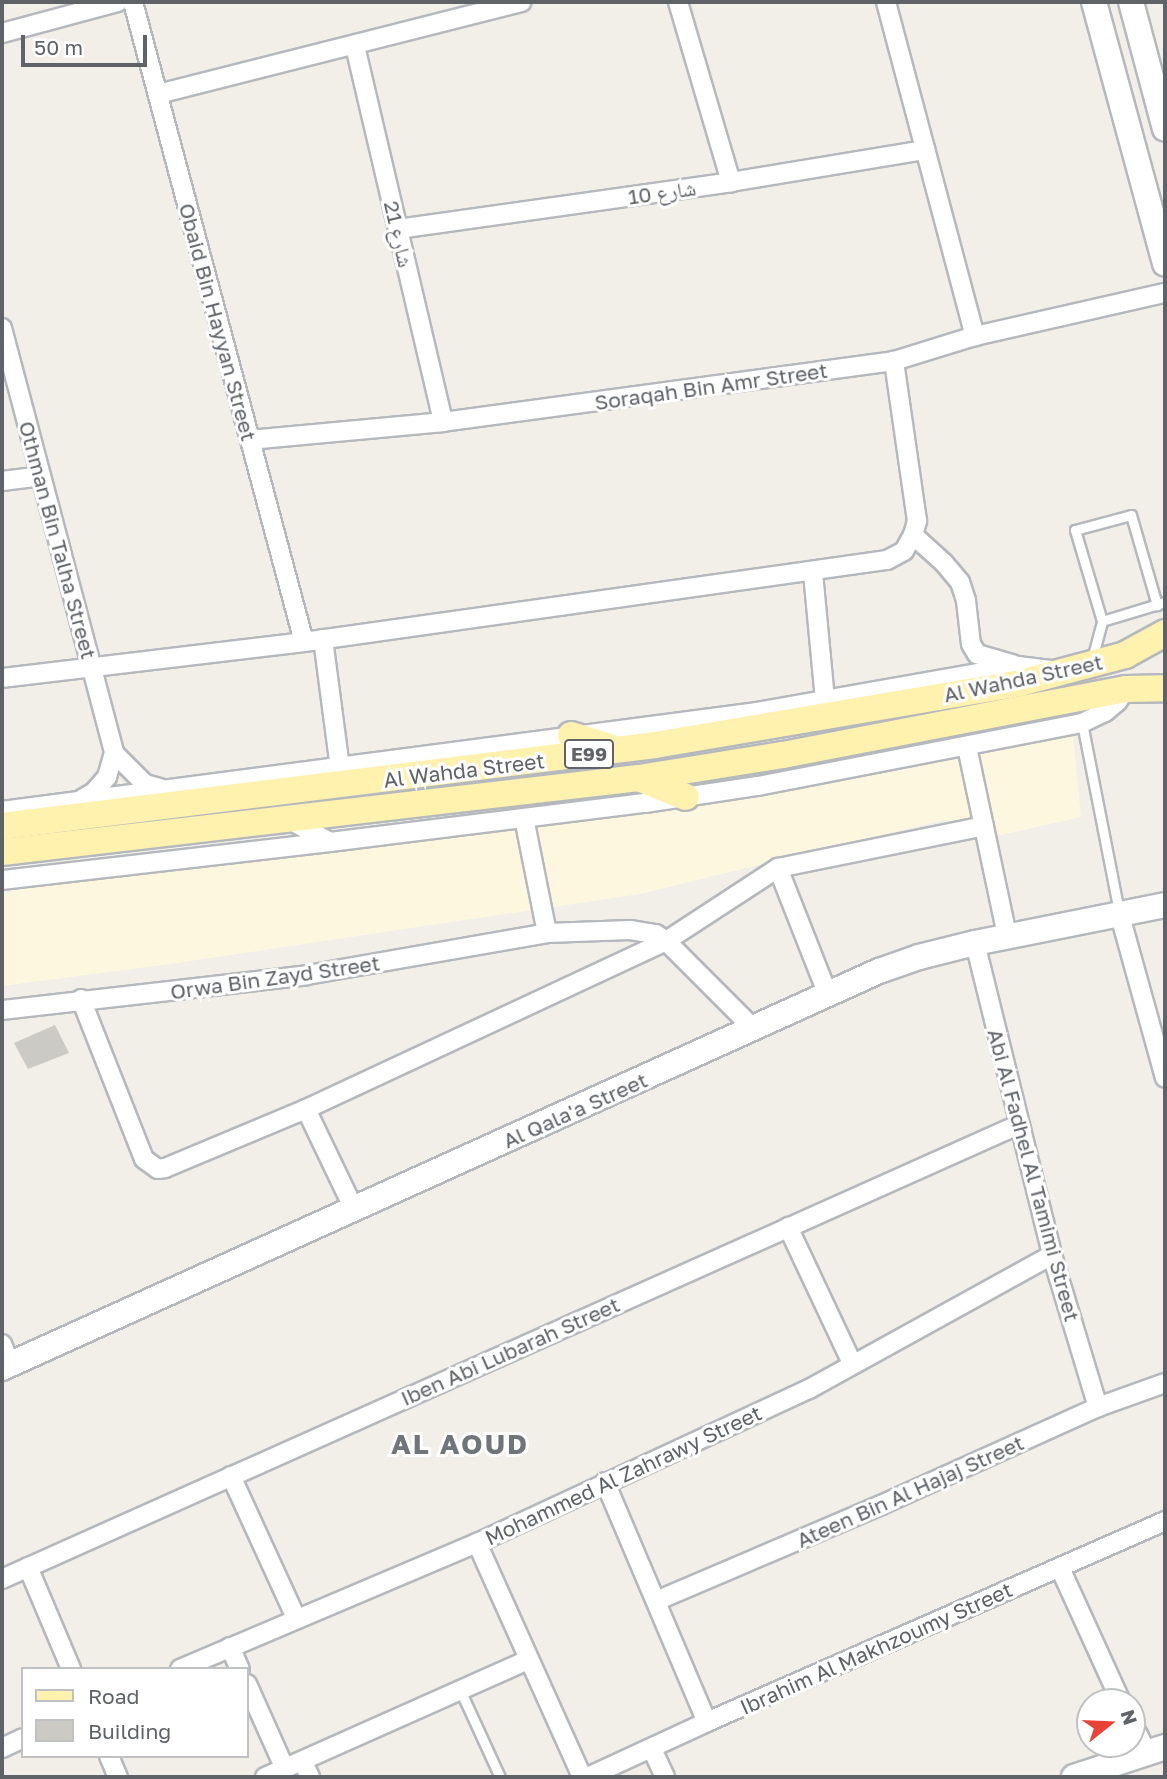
<!DOCTYPE html>
<html>
<head>
<meta charset="utf-8">
<style>
  body { margin:0 }
  #map { position:relative; width:1167px; height:1779px; overflow:hidden; background:#f1efe8; font-family:"Golos Text","Noto Naskh Arabic",sans-serif }
  div>[style] { position:absolute }
  [style*='--x'] { left:calc(var(--x)*1px); top:calc(var(--y)*1px); width:calc(var(--w)*1px); rotate:calc(var(--a)*1deg) }
  .commercial>* { inset:0; background:#fef7e0 }
  .building>* { inset:0; background:#cccac5 }
  .roads { filter:drop-shadow(2px 0 #b5b8bc) drop-shadow(-2px 0 #b5b8bc) drop-shadow(0 2px #b5b8bc) drop-shadow(0 -2px #b5b8bc) }
  .lane>* { height:9px; margin:-4.5px; padding:0 4.5px; transform-origin:4.5px; border-radius:4.5px; background:#fff }
  .street>* { height:18px; margin:-9px; padding:0 9px; transform-origin:9px; border-radius:9px; background:#fff }
  .secondary>* { height:24px; margin:-12px; padding:0 12px; transform-origin:12px; border-radius:12px; background:#fff }
  .primary>* { height:26px; margin:-13px; padding:0 13px; transform-origin:13px; border-radius:13px; background:#fff2af }
  span { translate:-50% -50%; white-space:nowrap; text-align:center; line-height:1.15; -webkit-text-stroke:6px #fff; paint-order:stroke }
  .shield-label span { padding:2px 5px; background:#fff; border:2px solid; border-radius:5px; -webkit-text-stroke-width:0 }
  .shield-label { font-size:19px; color:#5f6368; font-weight:700 }
  .street-label { font-size:21px; color:#5f6368 }
  .district-label { font-size:28px; color:#70757a; font-weight:700; letter-spacing:2px }
  .frame { position:absolute; inset:0; border:4px solid #5f6368; pointer-events:none }
  .legend { position:absolute; left:21px; top:1667px; width:228px; height:91px; box-sizing:border-box; background:#fff; border:2px solid #bfc1c3; margin:0; padding:9px 12px; list-style:none; font-size:21px; color:#5f6368 }
  .legend li { display:flex; align-items:center; gap:14px; height:35px }
  .legend b { width:35px; border:2px solid #bfc1c3 }
  .north { position:absolute; left:1076px; top:1688px; width:70px; height:70px; box-sizing:border-box; background:#fff; border:2px solid #bfc1c3; border-radius:50%; rotate:72deg; font-size:19px; font-weight:700; line-height:28px; text-align:center; color:#5f6368 }
  .north::after { content:''; display:block; margin:auto; width:24px; height:32px; background:#ea4335; clip-path:polygon(50% 0,100% 100%,50% 72%,0 100%) }
  .scale { position:absolute; left:21px; top:35px; width:126px; height:32px; box-sizing:border-box; border:4px solid #5f6368; border-top:0; padding-left:9px; font-size:21px; line-height:24px; white-space:nowrap; color:#5f6368; -webkit-text-stroke:5px #fff; paint-order:stroke }
</style>
</head>
<body>
<div id="map">
  <div class="commercial">
    <div style="clip-path:polygon(1071px 715px,1081px 817px,1001px 835px,944px 820px,640px 894px,170px 964px,2px 986px,2px 870px,361px 830px,750px 778px)"></div>
  </div>
  <div class="building">
    <div style="clip-path:polygon(55px 1025px,69px 1053px,28px 1069px,14px 1043px)"></div>
  </div>
  <div class="roads">
    <div class="lane">
      <div style="--x:1102;--y:621;--w:66;--a:-16.8"></div>
      <div style="--x:1092;--y:659;--w:39;--a:-75"></div>
      <div style="--x:1102;--y:621;--w:95;--a:-106.5"></div>
      <div style="--x:1075;--y:530;--w:58;--a:-15"></div>
      <div style="--x:1131;--y:515;--w:94;--a:73.9"></div>
      <div style="--x:1082;--y:723;--w:193;--a:78.9"></div>
      <div style="--x:461;--y:1692;--w:94;--a:65.4"></div>
    </div>
    <div class="street">
      <div style="--x:133;--y:2;--w:662;--a:75.04"></div>
      <div style="--x:678;--y:2;--w:188;--a:73.6"></div>
      <div style="--x:886;--y:2;--w:346;--a:75.1"></div>
      <div style="--x:2;--y:33;--w:120;--a:-15"></div>
      <div style="--x:355;--y:46;--w:386;--a:76.8"></div>
      <div style="--x:158;--y:94;--w:375;--a:-14.2"></div>
      <div style="--x:398;--y:229;--w:336;--a:-8"></div>
      <div style="--x:731;--y:182;--w:197;--a:-9.4"></div>
      <div style="--x:2;--y:328;--w:440;--a:75.2"></div>
      <div style="--x:114;--y:753;--w:44;--a:45"></div>
      <div style="--x:145;--y:784;--w:16;--a:15"></div>
      <div style="--x:250;--y:440;--w:194;--a:-5.3"></div>
      <div style="--x:443;--y:422;--w:455;--a:-7.7"></div>
      <div style="--x:894;--y:361;--w:85;--a:-17.2"></div>
      <div style="--x:975;--y:336;--w:195;--a:-12.8"></div>
      <div style="--x:2;--y:481;--w:39;--a:-7"></div>
      <div style="--x:913;--y:535;--w:42;--a:42.1"></div>
      <div style="--x:944;--y:563;--w:25;--a:50"></div>
      <div style="--x:960;--y:582;--w:20;--a:72"></div>
      <div style="--x:966;--y:601;--w:43;--a:83.4"></div>
      <div style="--x:971;--y:644;--w:12;--a:59"></div>
      <div style="--x:977;--y:654;--w:37;--a:16"></div>
      <div style="--x:813;--y:573;--w:128;--a:84.6"></div>
      <div style="--x:323;--y:639;--w:130;--a:82.5"></div>
      <div style="--x:2;--y:678;--w:304;--a:-6.8"></div>
      <div style="--x:304;--y:642;--w:589;--a:-8.01"></div>
      <div style="--x:887;--y:560;--w:19;--a:-28"></div>
      <div style="--x:904;--y:551;--w:18;--a:-61"></div>
      <div style="--x:913;--y:535;--w:15;--a:-74"></div>
      <div style="--x:917;--y:521;--w:162;--a:-98.2"></div>
      <div style="--x:967;--y:747;--w:192;--a:78"></div>
      <div style="--x:82;--y:799;--w:14;--a:-30"></div>
      <div style="--x:94;--y:792;--w:20;--a:-49"></div>
      <div style="--x:107;--y:777;--w:25;--a:-74"></div>
      <div style="--x:2;--y:811;--w:760;--a:-7.48"></div>
      <div style="--x:756;--y:712;--w:266;--a:-10"></div>
      <div style="--x:1018;--y:666;--w:35;--a:7"></div>
      <div style="--x:524;--y:818;--w:117;--a:78.7"></div>
      <div style="--x:288;--y:819;--w:48;--a:28.7"></div>
      <div style="--x:330;--y:842;--w:317;--a:-7.1"></div>
      <div style="--x:645;--y:803;--w:114;--a:-8.6"></div>
      <div style="--x:758;--y:786;--w:330;--a:-11"></div>
      <div style="--x:1082;--y:723;--w:25;--a:-26"></div>
      <div style="--x:1105;--y:712;--w:16;--a:-40"></div>
      <div style="--x:1117;--y:702;--w:16;--a:-55"></div>
      <div style="--x:2;--y:880;--w:330;--a:-6.6"></div>
      <div style="--x:1119;--y:912;--w:172;--a:74.5"></div>
      <div style="--x:975;--y:943;--w:321;--a:76.1"></div>
      <div style="--x:1052;--y:1255;--w:159;--a:73.2"></div>
      <div style="--x:828;--y:995;--w:136;--a:-111.5"></div>
      <div style="--x:778;--y:868;--w:210;--a:-11.5"></div>
      <div style="--x:81;--y:999;--w:172;--a:68.5"></div>
      <div style="--x:144;--y:1159;--w:17;--a:36"></div>
      <div style="--x:158;--y:1169;--w:7;--a:-8"></div>
      <div style="--x:165;--y:1168;--w:153;--a:-22.7"></div>
      <div style="--x:306;--y:1109;--w:397;--a:-25"></div>
      <div style="--x:666;--y:941;--w:134;--a:-33.1"></div>
      <div style="--x:2;--y:1010;--w:307;--a:-6.5"></div>
      <div style="--x:307;--y:975;--w:244;--a:-9.9"></div>
      <div style="--x:547;--y:933;--w:83;--a:-2.1"></div>
      <div style="--x:630;--y:930;--w:26;--a:9"></div>
      <div style="--x:656;--y:934;--w:12;--a:35"></div>
      <div style="--x:666;--y:941;--w:124;--a:45"></div>
      <div style="--x:306;--y:1109;--w:111;--a:64.4"></div>
      <div style="--x:788;--y:1227;--w:150;--a:64.8"></div>
      <div style="--x:2;--y:1344;--w:22;--a:68"></div>
      <div style="--x:231;--y:1476;--w:156;--a:65.4"></div>
      <div style="--x:605;--y:1482;--w:261;--a:67"></div>
      <div style="--x:477;--y:1543;--w:256;--a:65.8"></div>
      <div style="--x:28;--y:1567;--w:111;--a:67.1"></div>
      <div style="--x:1060;--y:1568;--w:147;--a:65.5"></div>
      <div style="--x:2;--y:1579;--w:1113;--a:-24.08"></div>
      <div style="--x:656;--y:1601;--w:245;--a:-23.1"></div>
      <div style="--x:881;--y:1505;--w:238;--a:-24.3"></div>
      <div style="--x:1098;--y:1407;--w:71;--a:-19.7"></div>
      <div style="--x:230;--y:1647;--w:24;--a:66"></div>
      <div style="--x:180;--y:1669;--w:323;--a:-23"></div>
      <div style="--x:477;--y:1543;--w:366;--a:-24.9"></div>
      <div style="--x:809;--y:1389;--w:277;--a:-28.9"></div>
      <div style="--x:247;--y:1684;--w:93;--a:65.9"></div>
      <div style="--x:1132;--y:1723;--w:34;--a:63"></div>
      <div style="--x:2;--y:1748;--w:23;--a:-25"></div>
      <div style="--x:652;--y:1749;--w:31;--a:65"></div>
      <div style="--x:109;--y:1756;--w:23;--a:67"></div>
      <div style="--x:302;--y:1761;--w:18;--a:63"></div>
      <div style="--x:265;--y:1777;--w:288;--a:-24"></div>
      <div style="--x:588;--y:1777;--w:131;--a:-24.8"></div>
      <div style="--x:707;--y:1722;--w:500;--a:-23.69"></div>
    </div>
    <div class="secondary">
      <div style="--x:1094;--y:2;--w:271;--a:74.8"></div>
      <div style="--x:1131;--y:2;--w:131;--a:75"></div>
      <div style="--x:2;--y:1368;--w:963;--a:-24.36"></div>
      <div style="--x:879;--y:971;--w:42;--a:-19.3"></div>
      <div style="--x:919;--y:957;--w:58;--a:-14"></div>
      <div style="--x:975;--y:943;--w:194;--a:-11.3"></div>
      <div style="--x:1074;--y:1777;--w:96;--a:-18.2"></div>
    </div>
    <div class="primary">
      <div style="--x:571;--y:735;--w:41;--a:17.1"></div>
      <div style="--x:641;--y:779;--w:48;--a:21.8"></div>
      <div style="--x:2;--y:826;--w:658;--a:-7.07"></div>
      <div style="--x:655;--y:745;--w:370;--a:-9.6"></div>
      <div style="--x:1020;--y:683;--w:109;--a:-14.9"></div>
      <div style="--x:1125;--y:655;--w:46;--a:-28.8"></div>
      <div style="--x:2;--y:852;--w:641;--a:-6.63"></div>
      <div style="--x:639;--y:778;--w:146;--a:-9.1"></div>
      <div style="--x:783;--y:755;--w:349;--a:-10.9"></div>
      <div style="--x:1126;--y:689;--w:39;--a:-1"></div>
    </div>
  </div>
  <div class="shield-label">
    <span style="left:589px;top:754px">E99</span>
  </div>
  <div class="street-label">
    <span style="left:662px;top:192px;rotate:-8deg">شارع 10</span>
    <span style="left:399px;top:234px;rotate:77deg">شارع 21</span>
    <span style="left:218px;top:322px;rotate:75deg">Obaid Bin Hayyan Street</span>
    <span style="left:711px;top:386px;rotate:-8deg">Soraqah Bin Amr Street</span>
    <span style="left:58px;top:540px;rotate:75deg">Othman Bin Talha Street</span>
    <span style="left:1023px;top:678px;rotate:-12deg">Al Wahda Street</span>
    <span style="left:464px;top:770px;rotate:-7deg">Al Wahda Street</span>
    <span style="left:275px;top:977px;rotate:-8deg">Orwa Bin Zayd Street</span>
    <span style="left:575px;top:1110px;rotate:-24deg">Al Qala'a Street</span>
    <span style="left:1034px;top:1175px;rotate:75deg">Abi Al Fadhel Al Tamimi Street</span>
    <span style="left:510px;top:1351px;rotate:-24deg">Iben Abi Lubarah Street</span>
    <span style="left:623px;top:1475px;rotate:-25deg">Mohammed Al Zahrawy Street</span>
    <span style="left:910px;top:1491px;rotate:-24deg">Ateen Bin Al Hajaj Street</span>
    <span style="left:876px;top:1648px;rotate:-24deg">Ibrahim Al Makhzoumy Street</span>
  </div>
  <div class="district-label">
    <span style="left:460px;top:1444px">AL AOUD</span>
  </div>
  <div class="frame"></div>
  <ul class="legend">
  <li><b style="height:9px;background:#fff2af"></b>Road</li>
  <li><b style="height:19px;background:#cccac5"></b>Building</li>
  </ul>
  <div class="north">N</div>
  <div class="scale">50 m</div>
</div>
</body>
</html>
